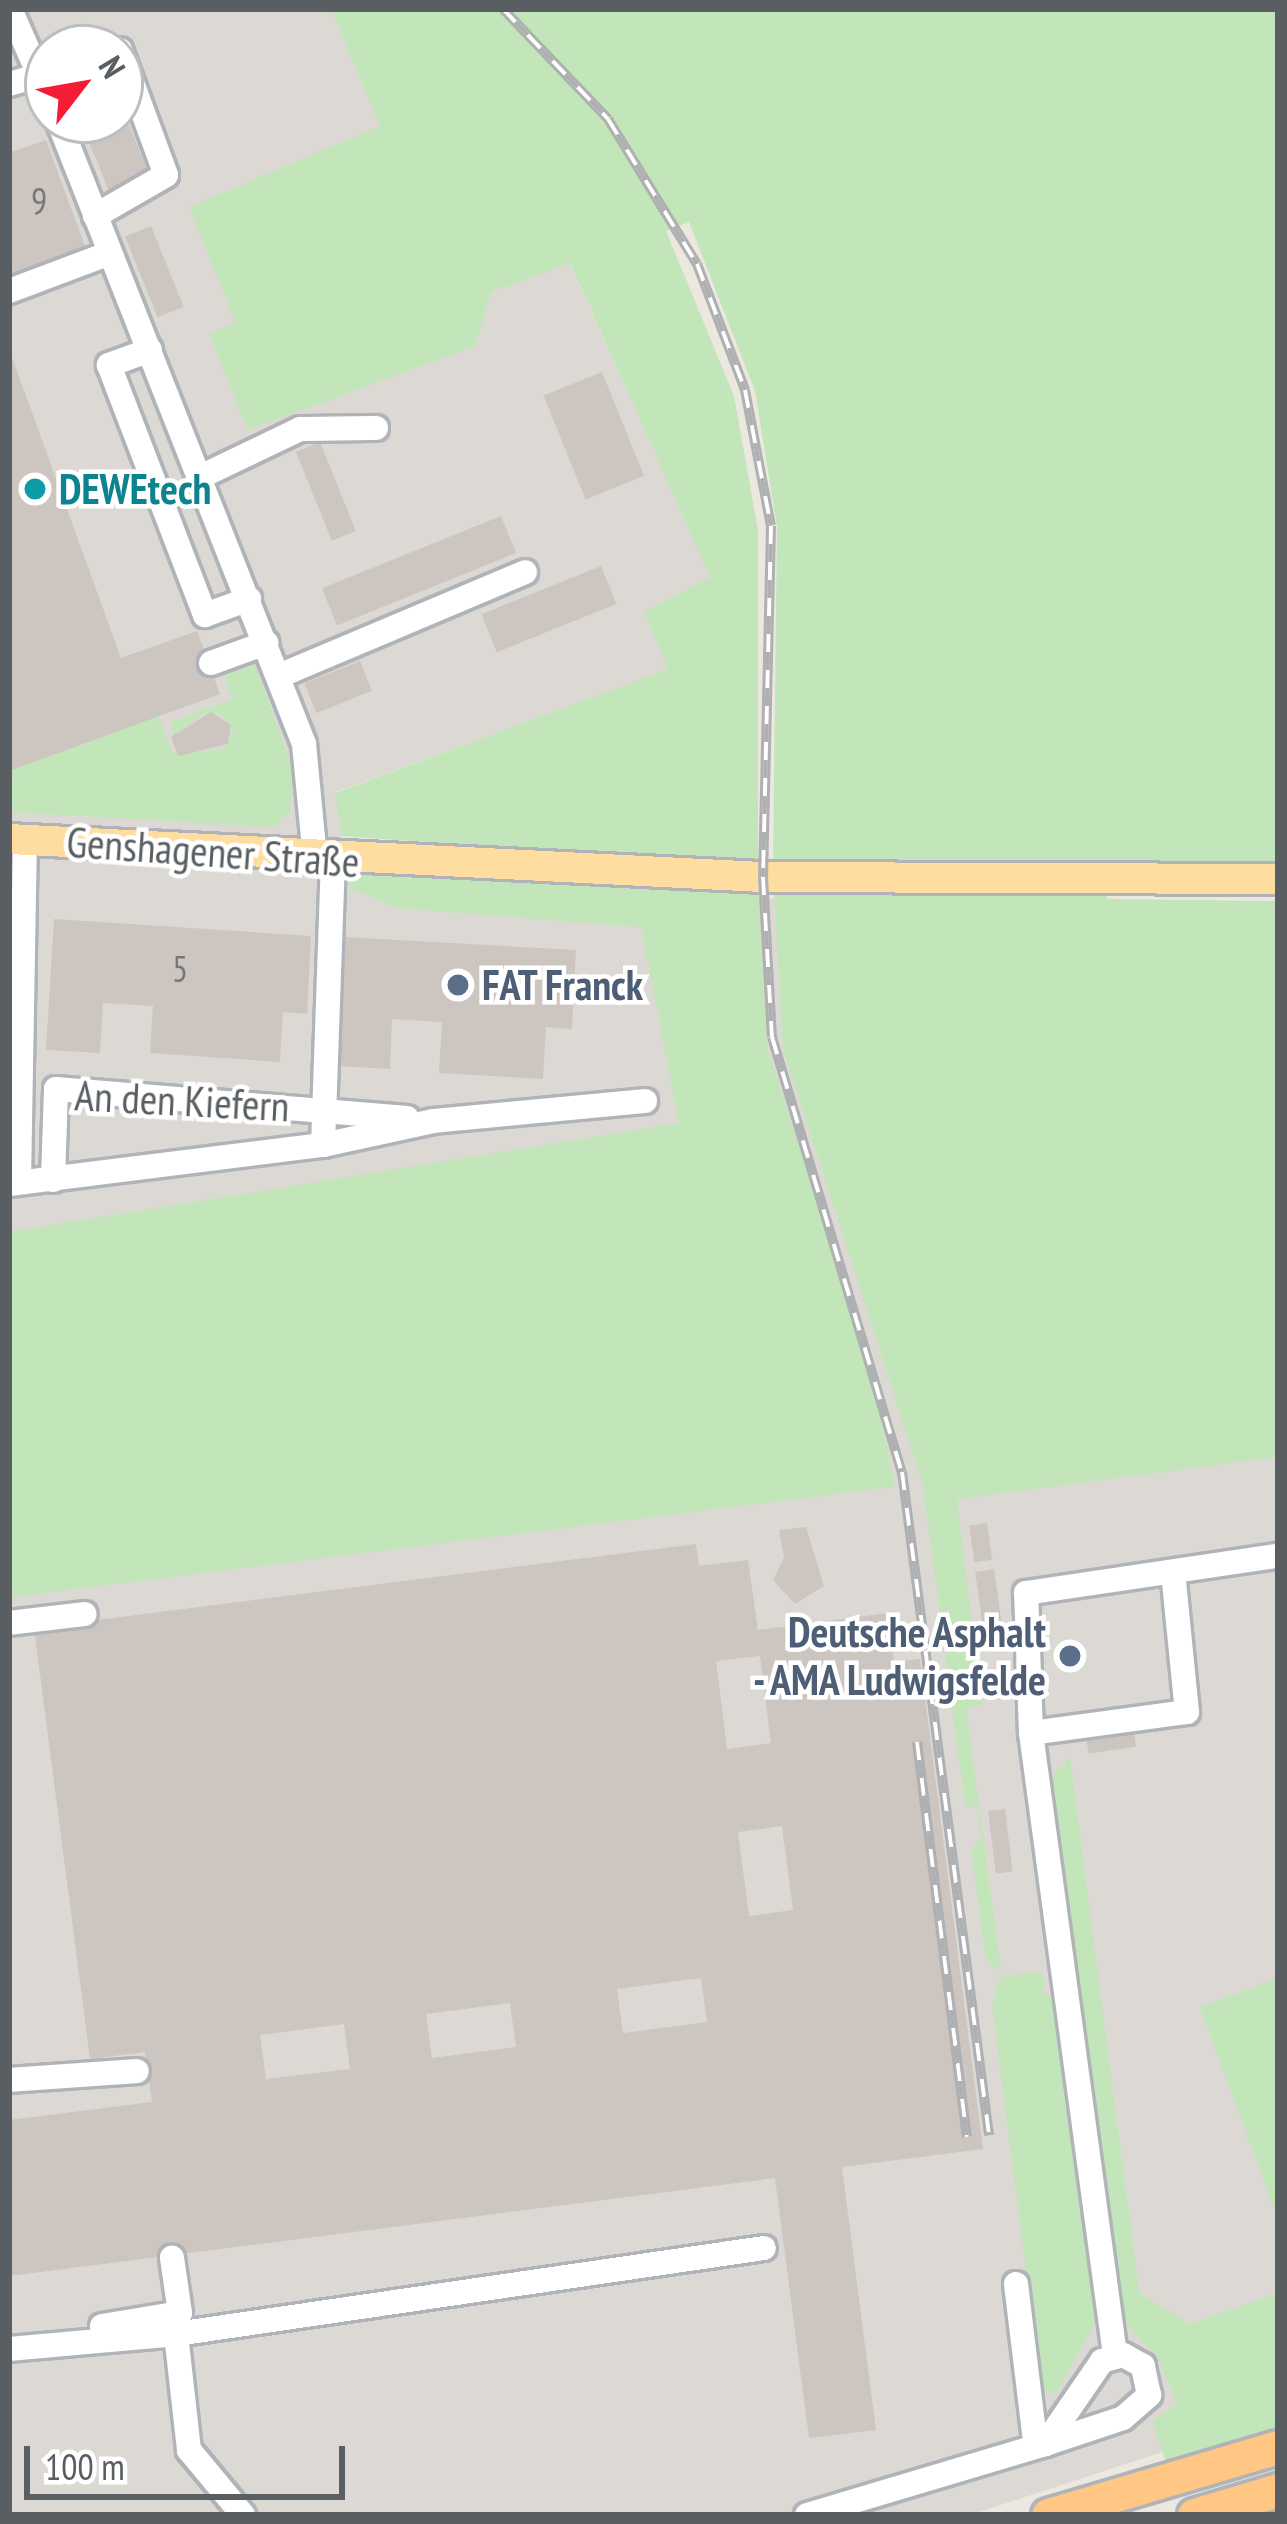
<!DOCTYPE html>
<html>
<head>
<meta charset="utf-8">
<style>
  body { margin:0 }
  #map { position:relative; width:1287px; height:2524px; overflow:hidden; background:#ece7df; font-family:"PT Sans Narrow",sans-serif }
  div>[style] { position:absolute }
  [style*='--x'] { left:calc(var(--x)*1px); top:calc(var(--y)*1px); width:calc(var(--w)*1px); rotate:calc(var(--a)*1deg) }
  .industrial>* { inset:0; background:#dcd9d4 }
  .green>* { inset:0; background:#c2e6b9 }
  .building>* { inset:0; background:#ccc5c0; transform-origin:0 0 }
  .roads { filter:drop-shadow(3px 0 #b0b4b8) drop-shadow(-3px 0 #b0b4b8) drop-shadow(0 3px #b0b4b8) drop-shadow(0 -3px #b0b4b8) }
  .minor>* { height:24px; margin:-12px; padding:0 12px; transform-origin:12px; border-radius:12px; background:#fff }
  .major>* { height:30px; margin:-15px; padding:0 15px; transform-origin:15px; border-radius:15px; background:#ffdda1 }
  .highway>* { height:33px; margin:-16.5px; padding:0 16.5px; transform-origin:16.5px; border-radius:16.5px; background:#ffc783 }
  .rail>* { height:10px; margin-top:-5px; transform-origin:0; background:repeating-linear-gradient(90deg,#fff 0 18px,#afb0b1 0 36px); box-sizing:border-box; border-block:3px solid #afb0b1 }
  .dots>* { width:33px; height:33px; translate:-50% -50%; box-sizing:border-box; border:6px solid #fff; border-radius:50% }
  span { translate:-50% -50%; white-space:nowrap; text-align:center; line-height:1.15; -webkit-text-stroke:9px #fff; paint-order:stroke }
  .number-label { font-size:36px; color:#757879 }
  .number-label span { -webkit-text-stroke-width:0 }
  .culture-label { font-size:42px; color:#0d838f; font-weight:700 }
  .left { translate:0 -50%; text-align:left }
  .street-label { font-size:42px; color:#585e61 }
  .service-label { font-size:42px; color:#4e5e75; font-weight:700 }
  .right { translate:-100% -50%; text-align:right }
  .frame { position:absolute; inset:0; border:12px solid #585e61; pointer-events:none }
  .north { position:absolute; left:24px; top:24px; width:120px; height:120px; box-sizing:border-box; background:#fff; border:3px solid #bcbfc0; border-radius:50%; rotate:59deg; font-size:33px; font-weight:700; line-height:48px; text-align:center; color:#585e61 }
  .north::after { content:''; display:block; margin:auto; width:42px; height:54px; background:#f41d36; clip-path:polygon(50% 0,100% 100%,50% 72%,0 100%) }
  .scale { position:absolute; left:24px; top:2446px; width:321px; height:54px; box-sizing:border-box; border:6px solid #585e61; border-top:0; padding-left:15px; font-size:36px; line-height:42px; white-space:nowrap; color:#585e61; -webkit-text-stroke:9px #fff; paint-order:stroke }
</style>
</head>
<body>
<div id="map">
  <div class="industrial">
    <div style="clip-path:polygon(evenodd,9px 9px,331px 9px,456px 305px,569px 262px,711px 578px,669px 669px,336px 792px,344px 852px,9px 832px,9px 9px,48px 48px,120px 48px,120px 120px,48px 120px,48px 48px)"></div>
    <div style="clip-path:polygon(9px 851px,1278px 930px,1278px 2414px,970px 2515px,9px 2515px)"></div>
  </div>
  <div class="green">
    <div style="clip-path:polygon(331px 9px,1278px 9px,1278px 865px,773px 867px,777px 527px,755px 391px,689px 222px,666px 231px,734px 396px,758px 530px,758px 866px,342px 836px,335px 793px,668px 669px,644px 612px,710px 577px,570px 263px,491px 292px,475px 346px,248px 430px,209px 334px,236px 323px,189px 207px,380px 126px)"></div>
    <div style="clip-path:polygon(254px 659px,294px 776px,289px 812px,274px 827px,9px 812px,9px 771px,159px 716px,172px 753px,224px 749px,232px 731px,221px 714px,205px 713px,174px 736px,169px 723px,232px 699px,222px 670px)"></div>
    <div style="clip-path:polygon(346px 869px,758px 887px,767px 1048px,871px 1367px,895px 1487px,9px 1597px,9px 1232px,679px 1123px,641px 927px,396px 908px,349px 887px)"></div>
    <div style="clip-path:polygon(1102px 889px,1108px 899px,1278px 901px,1278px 1457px,957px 1499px,982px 1705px,966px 1708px,1001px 1970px,986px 1960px,971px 1849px,981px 1840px,977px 1808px,965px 1805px,923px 1485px,783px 1048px,774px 891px)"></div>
    <div style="clip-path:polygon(1070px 1757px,1139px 2293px,1190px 2324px,1278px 2293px,1278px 2430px,1167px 2466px,1152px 2421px,1177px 2403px,1158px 2358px,1117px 2314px,1051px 1777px)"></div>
    <div style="clip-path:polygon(1042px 1971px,1044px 1995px,1054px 1995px,1098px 2318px,1055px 2395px,1041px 2388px,992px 2006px,1000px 1977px)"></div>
    <div style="clip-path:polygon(1278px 1978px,1278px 2219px,1200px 2007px)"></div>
  </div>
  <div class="building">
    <div style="clip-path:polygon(120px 103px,149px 174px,109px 191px,80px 120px,120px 120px)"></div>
    <div style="clip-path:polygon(46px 140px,86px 249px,9px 277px,9px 153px)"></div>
    <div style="left:151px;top:226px;width:87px;height:28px;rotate:68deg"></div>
    <div style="clip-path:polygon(9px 349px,121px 658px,197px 631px,220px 694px,9px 771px)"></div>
    <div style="left:602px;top:372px;width:112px;height:63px;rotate:68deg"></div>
    <div style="left:320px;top:442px;width:96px;height:26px;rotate:68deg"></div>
    <div style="left:501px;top:516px;width:40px;height:193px;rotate:68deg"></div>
    <div style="left:601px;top:566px;width:41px;height:129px;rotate:68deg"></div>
    <div style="left:360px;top:661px;width:32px;height:60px;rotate:68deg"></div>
    <div style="clip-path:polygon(211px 712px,231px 725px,228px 744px,178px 756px,171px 737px)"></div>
    <div style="clip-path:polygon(54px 919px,311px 936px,307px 1014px,283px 1012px,280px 1062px,150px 1053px,153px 1006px,103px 1003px,100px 1053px,46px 1050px)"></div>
    <div style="clip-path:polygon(344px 937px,576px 950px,572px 1029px,546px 1027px,543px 1079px,439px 1073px,442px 1022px,392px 1019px,390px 1069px,337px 1066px)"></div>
    <div style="left:987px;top:1523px;width:37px;height:18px;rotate:82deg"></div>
    <div style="clip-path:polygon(806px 1527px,824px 1586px,795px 1604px,773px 1580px,784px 1557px,779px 1530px)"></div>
    <div style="clip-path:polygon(evenodd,696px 1544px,699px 1566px,748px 1560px,758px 1630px,888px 1613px,894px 1662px,920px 1659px,983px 2149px,842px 2167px,876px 2430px,809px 2438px,775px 2178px,9px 2276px,9px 2120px,152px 2102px,145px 2052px,90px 2059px,34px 1628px,696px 1544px,760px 1656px,771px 1743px,727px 1749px,716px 1661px,760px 1656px,696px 1544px,782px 1826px,793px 1910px,749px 1916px,738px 1832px,782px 1826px,696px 1544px,701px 1978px,707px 2022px,623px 2033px,617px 1989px,701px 1978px,696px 1544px,510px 2003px,516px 2047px,432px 2058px,426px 2014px,510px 2003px,696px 1544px,344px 2024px,350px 2069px,266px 2079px,260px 2035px,344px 2024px)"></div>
    <div style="left:994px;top:1569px;width:68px;height:19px;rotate:82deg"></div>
    <div style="left:1134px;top:1732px;width:15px;height:48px;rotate:82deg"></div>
    <div style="left:1005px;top:1809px;width:63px;height:17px;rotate:83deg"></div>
  </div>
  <div class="roads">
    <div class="minor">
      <div style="--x:10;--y:9;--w:94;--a:66.2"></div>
      <div style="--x:9;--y:84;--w:32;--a:-16"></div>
      <div style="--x:58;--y:120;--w:671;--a:68.48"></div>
      <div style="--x:304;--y:744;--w:115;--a:84.5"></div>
      <div style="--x:95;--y:216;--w:82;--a:-30"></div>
      <div style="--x:166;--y:175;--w:133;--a:-110.2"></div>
      <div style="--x:9;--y:291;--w:108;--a:-20.6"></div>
      <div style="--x:150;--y:350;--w:44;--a:159.9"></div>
      <div style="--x:109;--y:365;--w:268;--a:69"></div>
      <div style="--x:205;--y:615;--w:47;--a:-20"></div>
      <div style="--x:200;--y:477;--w:111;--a:-25.6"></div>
      <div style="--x:300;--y:429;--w:76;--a:-0.8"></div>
      <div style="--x:211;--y:663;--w:59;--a:-20"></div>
      <div style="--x:279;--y:676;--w:267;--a:-22.9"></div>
      <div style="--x:323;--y:1145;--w:286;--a:-88"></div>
      <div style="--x:53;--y:1180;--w:91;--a:-88.1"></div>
      <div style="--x:56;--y:1089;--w:352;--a:4.7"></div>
      <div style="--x:19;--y:1181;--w:341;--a:-89"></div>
      <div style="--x:9;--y:1184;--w:316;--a:-7.1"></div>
      <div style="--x:323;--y:1145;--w:113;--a:-12.3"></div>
      <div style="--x:433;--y:1121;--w:213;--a:-5.4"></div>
      <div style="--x:9;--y:1623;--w:76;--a:-6.8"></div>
      <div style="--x:1031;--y:1733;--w:157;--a:-7.7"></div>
      <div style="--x:1187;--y:1712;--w:141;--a:-95.7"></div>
      <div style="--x:9;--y:2080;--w:128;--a:-4"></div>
      <div style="--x:1016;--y:2284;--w:150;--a:83.1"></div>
      <div style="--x:1034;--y:2433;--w:16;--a:45"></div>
      <div style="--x:102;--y:2326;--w:79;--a:-9.5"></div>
      <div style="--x:180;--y:2313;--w:56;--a:-98.3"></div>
      <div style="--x:176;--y:2334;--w:117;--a:83.6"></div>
      <div style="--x:189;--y:2450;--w:85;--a:50.3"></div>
      <div style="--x:9;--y:2349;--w:168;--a:-5.1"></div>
      <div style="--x:176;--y:2334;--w:594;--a:-8.32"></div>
      <div style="--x:1115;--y:2355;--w:628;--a:-97.69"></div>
      <div style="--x:1031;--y:1733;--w:140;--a:-92"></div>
      <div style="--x:1026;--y:1593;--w:255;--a:-8.4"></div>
      <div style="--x:807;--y:2515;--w:248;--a:-16.6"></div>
      <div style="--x:1045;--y:2444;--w:82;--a:-18.4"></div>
      <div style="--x:1123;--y:2418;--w:35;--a:-41"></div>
      <div style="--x:1149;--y:2395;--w:30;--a:-102"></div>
      <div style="--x:1143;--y:2366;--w:23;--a:-151"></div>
      <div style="--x:1123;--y:2355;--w:22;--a:164"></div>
      <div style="--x:1102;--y:2361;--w:101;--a:124.5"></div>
    </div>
    <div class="major">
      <div style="--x:9;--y:839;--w:755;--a:2.89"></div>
      <div style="--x:763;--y:877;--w:515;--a:0.22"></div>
    </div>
    <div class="highway">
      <div style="--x:1048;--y:2515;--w:240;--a:-16.5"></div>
      <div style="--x:1194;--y:2515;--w:88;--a:-16.6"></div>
    </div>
  </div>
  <div class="rail">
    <div style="--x:503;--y:9;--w:152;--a:46.3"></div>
    <div style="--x:608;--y:119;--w:170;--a:58.5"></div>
    <div style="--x:697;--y:264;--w:135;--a:69.1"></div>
    <div style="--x:745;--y:390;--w:138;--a:79.2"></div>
    <div style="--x:771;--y:526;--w:351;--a:91.3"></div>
    <div style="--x:763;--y:877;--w:160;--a:86.8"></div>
    <div style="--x:772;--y:1037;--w:454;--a:73.4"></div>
    <div style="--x:902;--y:1472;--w:669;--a:82.52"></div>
    <div style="--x:917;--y:1742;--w:398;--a:82.8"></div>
  </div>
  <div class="dots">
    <div style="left:35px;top:489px;background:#0f9aa8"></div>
    <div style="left:458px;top:985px;background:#5c6f8a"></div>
    <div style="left:1070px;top:1656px;background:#5c6f8a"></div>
  </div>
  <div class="number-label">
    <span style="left:39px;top:201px">9</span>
    <span style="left:180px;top:969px">5</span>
  </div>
  <div class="culture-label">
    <span class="left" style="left:59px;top:489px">DEWEtech</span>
  </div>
  <div class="street-label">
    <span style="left:213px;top:852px;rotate:4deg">Genshagener Straße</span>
    <span style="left:182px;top:1101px;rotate:3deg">An den Kiefern</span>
  </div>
  <div class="service-label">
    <span class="left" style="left:482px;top:985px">FAT Franck</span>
    <span class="right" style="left:1046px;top:1656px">Deutsche Asphalt<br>- AMA Ludwigsfelde</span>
  </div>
  <div class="frame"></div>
  <div class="north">N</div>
  <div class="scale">100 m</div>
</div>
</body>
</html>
